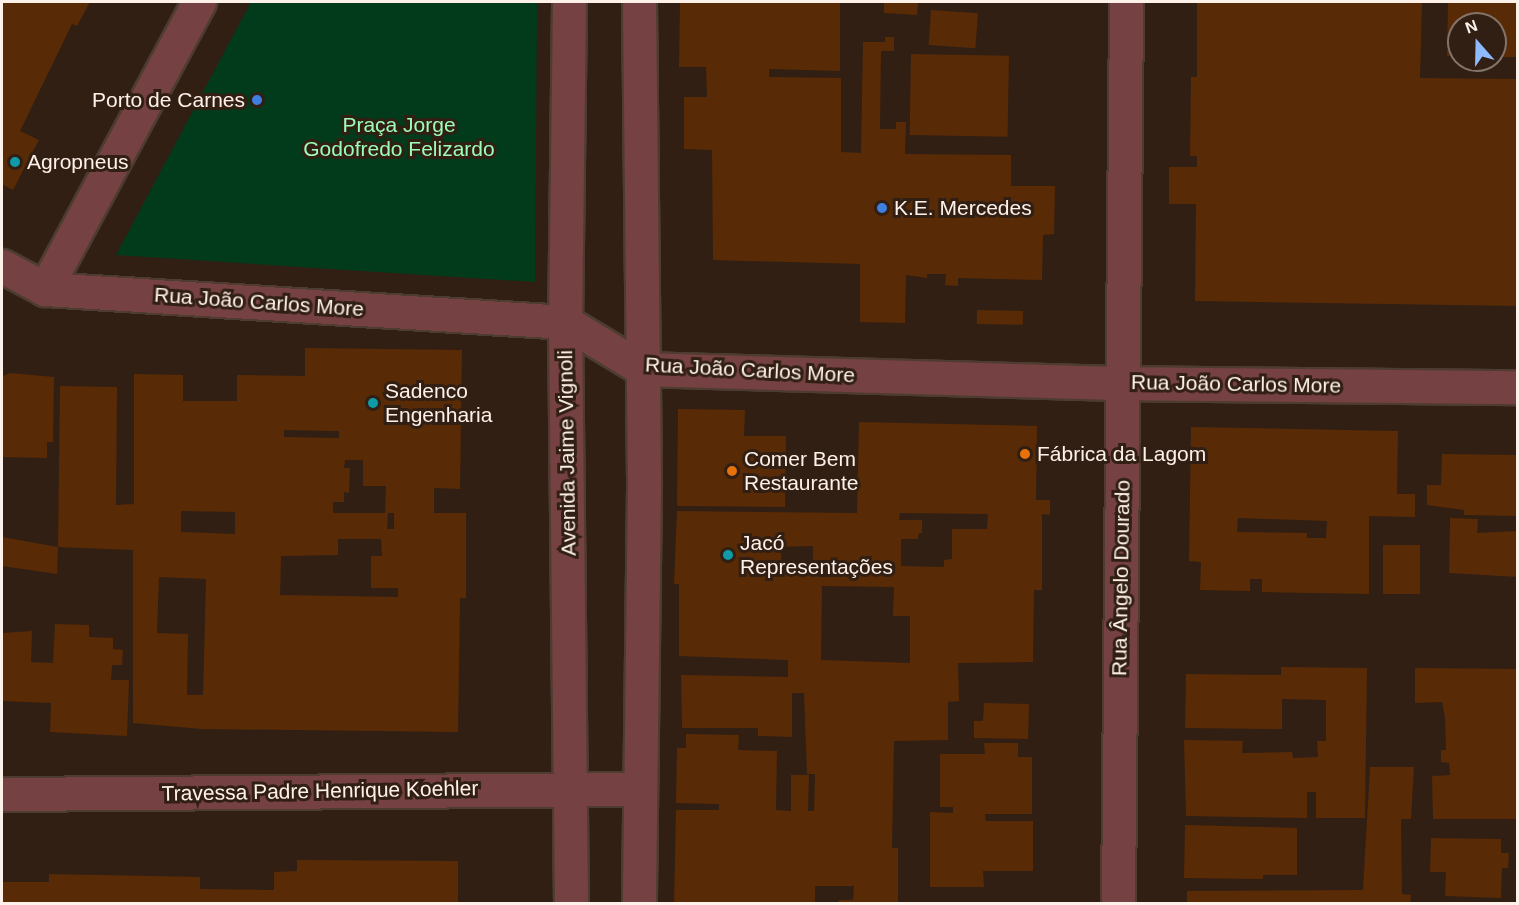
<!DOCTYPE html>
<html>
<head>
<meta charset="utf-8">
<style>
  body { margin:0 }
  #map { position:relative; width:1519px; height:905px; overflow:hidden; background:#311f13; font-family:Helvetica,sans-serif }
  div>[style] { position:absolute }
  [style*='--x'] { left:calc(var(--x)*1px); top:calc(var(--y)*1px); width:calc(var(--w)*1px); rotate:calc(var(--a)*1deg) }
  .green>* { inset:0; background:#023b1b }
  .building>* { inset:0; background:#592a06; transform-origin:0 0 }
  .roads { filter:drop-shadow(2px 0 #4e3c31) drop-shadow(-2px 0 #4e3c31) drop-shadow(0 2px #4e3c31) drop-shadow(0 -2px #4e3c31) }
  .minor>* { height:33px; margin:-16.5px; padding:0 16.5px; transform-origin:16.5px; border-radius:16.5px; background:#764142 }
  .dots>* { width:16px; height:16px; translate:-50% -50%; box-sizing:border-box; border:3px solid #311f13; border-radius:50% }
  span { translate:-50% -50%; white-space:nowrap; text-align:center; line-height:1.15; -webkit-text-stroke:6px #311f13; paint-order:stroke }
  .poi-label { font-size:21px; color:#fef1e9 }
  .right { translate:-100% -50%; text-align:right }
  .left { translate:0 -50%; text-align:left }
  .park-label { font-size:21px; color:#9afcb7 }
  .street-label { font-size:21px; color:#fef1e9 }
  .frame { position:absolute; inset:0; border:3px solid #fef1e9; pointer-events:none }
  .north { position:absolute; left:1447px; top:12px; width:60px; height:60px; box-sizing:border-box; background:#311f13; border:2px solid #837369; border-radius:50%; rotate:340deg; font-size:16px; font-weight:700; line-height:24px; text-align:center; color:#fef1e9 }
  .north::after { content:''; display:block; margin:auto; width:21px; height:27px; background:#8eb9fd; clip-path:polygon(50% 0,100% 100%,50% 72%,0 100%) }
</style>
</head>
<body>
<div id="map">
  <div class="green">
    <div style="clip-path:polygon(251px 2px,537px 2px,535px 282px,116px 255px)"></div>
  </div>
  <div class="building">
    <div style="clip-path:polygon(2px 2px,90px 2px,77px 26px,72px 24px,20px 131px,39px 140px,13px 190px,2px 184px)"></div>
    <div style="clip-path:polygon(680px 2px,840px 2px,840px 71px,769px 69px,769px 77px,841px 78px,841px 152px,861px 153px,863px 42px,885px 42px,885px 37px,894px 37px,894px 51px,881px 51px,880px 129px,896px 129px,896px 122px,906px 122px,905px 154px,1011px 155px,1011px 186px,1055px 186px,1054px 234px,1043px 235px,1042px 280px,958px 278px,958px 286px,945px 285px,946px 274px,927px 274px,927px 278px,906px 275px,905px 323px,860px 322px,860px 264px,713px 260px,712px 150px,684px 149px,684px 97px,707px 97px,706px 67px,679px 67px)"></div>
    <div style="clip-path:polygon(884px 2px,918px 2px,917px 15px,884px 13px)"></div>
    <div style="clip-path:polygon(1197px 2px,1422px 2px,1420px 78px,1518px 79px,1518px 306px,1195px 301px,1196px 204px,1169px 204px,1169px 167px,1197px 167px,1197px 156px,1190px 156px,1191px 77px,1197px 77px)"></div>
    <div style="clip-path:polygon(1448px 2px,1518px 2px,1518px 57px,1495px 57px,1495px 24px,1459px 24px,1459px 56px,1447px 56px)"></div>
    <div style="left:931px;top:10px;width:47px;height:35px;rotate:4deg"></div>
    <div style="left:911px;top:54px;width:98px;height:81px;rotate:1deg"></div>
    <div style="left:977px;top:310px;width:46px;height:14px;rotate:1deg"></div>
    <div style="clip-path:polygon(evenodd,305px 348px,462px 350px,460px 489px,434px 488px,434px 513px,466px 513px,466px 598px,460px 598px,458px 732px,202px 729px,133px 723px,133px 550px,58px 547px,60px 386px,117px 387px,116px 505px,134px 504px,134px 374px,183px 375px,183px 401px,237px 401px,237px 375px,305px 376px,305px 348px,284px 430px,339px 431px,339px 438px,284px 437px,284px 430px,305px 348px,345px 460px,363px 460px,363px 486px,386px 486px,385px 513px,333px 513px,333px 502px,344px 502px,344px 492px,349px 493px,350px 468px,344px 468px,345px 460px,305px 348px,181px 511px,235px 512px,235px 534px,181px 532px,181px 511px,305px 348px,388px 513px,394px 513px,394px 529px,387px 529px,388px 513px,305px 348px,338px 539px,381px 539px,382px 556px,371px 556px,371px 588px,398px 588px,398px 597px,280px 595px,281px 556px,338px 555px,338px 539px,305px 348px,159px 577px,206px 579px,203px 695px,187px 695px,188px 634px,157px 633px,159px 577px)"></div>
    <div style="clip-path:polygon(10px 373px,54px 377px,53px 442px,47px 442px,47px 458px,2px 457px,3px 376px)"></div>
    <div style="clip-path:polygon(678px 409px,745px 410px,744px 436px,786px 436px,785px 507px,677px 506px)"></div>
    <div style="clip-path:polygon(evenodd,859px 422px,1037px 426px,1036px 500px,1050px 500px,1050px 515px,1042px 514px,1042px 590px,1034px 590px,1033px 662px,958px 663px,959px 701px,948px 702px,948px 740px,894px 741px,892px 848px,898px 848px,898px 904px,838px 904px,839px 900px,853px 900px,854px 886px,815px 886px,815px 904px,674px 904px,676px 810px,719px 810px,719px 804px,676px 803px,677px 748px,686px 748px,686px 734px,739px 735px,738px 750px,777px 751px,776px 810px,791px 811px,791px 775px,809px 775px,808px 811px,814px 811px,815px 774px,807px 774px,804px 693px,792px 693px,792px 737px,758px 736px,758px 728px,682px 728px,681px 675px,788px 677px,788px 660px,679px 656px,679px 584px,674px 584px,677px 511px,857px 513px,859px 422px,900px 513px,988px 514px,987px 529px,952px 529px,952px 559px,944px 560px,944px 567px,901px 566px,901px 539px,918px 539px,919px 533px,922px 533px,922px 520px,899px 520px,900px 513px,859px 422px,813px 546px,813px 564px,781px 564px,781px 547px,813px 546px,859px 422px,822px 586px,894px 587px,893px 616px,910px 616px,910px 663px,821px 660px,822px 586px)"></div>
    <div style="clip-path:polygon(evenodd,1191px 427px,1398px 431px,1397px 494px,1415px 494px,1415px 517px,1369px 516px,1369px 594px,1262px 592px,1262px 579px,1250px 579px,1250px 591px,1200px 590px,1201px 562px,1189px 561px,1191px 427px,1238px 518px,1327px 521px,1326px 538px,1307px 538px,1307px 533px,1237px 532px,1238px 518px)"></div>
    <div style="clip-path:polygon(1442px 454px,1518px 455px,1518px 516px,1464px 515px,1464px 510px,1427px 505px,1427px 485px,1441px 485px)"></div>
    <div style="clip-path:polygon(1450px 518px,1478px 519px,1477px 533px,1518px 531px,1518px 577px,1449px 573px)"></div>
    <div style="clip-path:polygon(2px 537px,58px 547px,57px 574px,2px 566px)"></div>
    <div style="left:1383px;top:545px;width:37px;height:49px"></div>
    <div style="clip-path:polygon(55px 624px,89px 625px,89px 637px,113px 638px,113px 649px,123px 650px,122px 665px,112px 665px,111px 680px,129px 680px,127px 736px,50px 732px,51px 703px,2px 701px,2px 633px,32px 631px,31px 662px,53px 663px)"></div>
    <div style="clip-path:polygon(1281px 667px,1367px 668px,1365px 818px,1316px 818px,1316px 792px,1307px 792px,1307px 818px,1186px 816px,1184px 740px,1243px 741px,1242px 753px,1292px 752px,1293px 758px,1318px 757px,1317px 741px,1326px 741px,1326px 700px,1282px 699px,1282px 729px,1185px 728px,1186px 674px,1281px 675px)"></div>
    <div style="clip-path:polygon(1415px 668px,1518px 669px,1518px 819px,1433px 819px,1432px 776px,1450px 775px,1449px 763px,1441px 762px,1441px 750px,1446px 750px,1445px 717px,1442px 702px,1415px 703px)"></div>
    <div style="clip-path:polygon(984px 703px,1029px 704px,1028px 739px,974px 738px,974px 721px,983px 721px)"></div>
    <div style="clip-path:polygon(984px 743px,1018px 743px,1018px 757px,1032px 757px,1032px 814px,985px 814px,986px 821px,1033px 821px,1033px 871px,983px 871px,984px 887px,930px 887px,930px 812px,953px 813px,953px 807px,940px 807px,940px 754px,985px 754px)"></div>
    <div style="clip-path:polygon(1370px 767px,1414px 767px,1411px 819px,1401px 819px,1402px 894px,1411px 895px,1410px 904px,1187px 904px,1187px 891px,1363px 890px)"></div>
    <div style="clip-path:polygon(1185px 825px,1297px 828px,1297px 875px,1263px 875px,1263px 879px,1184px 878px)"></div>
    <div style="clip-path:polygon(1431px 838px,1501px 839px,1501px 853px,1509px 853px,1508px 868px,1502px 868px,1501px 898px,1445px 896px,1446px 872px,1430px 872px)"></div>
    <div style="clip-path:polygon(297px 860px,458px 861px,458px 904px,2px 904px,2px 882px,49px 882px,49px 874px,200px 877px,200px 889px,274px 890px,274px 872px,297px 871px)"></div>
  </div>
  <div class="roads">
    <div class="minor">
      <div style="--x:569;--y:2;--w:320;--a:90.7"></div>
      <div style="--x:565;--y:322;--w:582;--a:89.41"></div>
      <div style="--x:639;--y:2;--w:485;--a:89.4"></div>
      <div style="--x:644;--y:487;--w:417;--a:90.7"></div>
      <div style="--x:2;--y:266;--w:49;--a:28.1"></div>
      <div style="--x:45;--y:289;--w:521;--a:3.63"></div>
      <div style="--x:565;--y:322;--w:91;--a:31.1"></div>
      <div style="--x:643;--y:369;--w:480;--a:1.7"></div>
      <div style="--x:1123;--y:383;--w:395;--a:0.6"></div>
      <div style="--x:45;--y:289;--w:326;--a:-61.8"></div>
      <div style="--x:2;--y:794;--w:637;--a:-0.45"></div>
      <div style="--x:1118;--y:904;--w:902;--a:-89.49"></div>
    </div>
  </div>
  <div class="dots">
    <div style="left:257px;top:100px;background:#3f7fe0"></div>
    <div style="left:15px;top:162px;background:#0f9aa8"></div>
    <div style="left:882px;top:208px;background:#3f7fe0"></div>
    <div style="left:373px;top:403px;background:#0f9aa8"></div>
    <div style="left:1025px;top:454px;background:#e8710a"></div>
    <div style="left:732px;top:471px;background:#e8710a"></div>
    <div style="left:728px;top:555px;background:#0f9aa8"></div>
  </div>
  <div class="poi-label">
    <span class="right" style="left:245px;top:100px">Porto de Carnes</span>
    <span class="left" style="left:27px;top:162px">Agropneus</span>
    <span class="left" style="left:894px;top:208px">K.E. Mercedes</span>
    <span class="left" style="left:385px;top:403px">Sadenco<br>Engenharia</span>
    <span class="left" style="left:1037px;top:454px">Fábrica da Lagom</span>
    <span class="left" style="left:744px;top:471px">Comer Bem<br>Restaurante</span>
    <span class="left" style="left:740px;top:555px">Jacó<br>Representações</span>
  </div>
  <div class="park-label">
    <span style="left:399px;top:137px">Praça Jorge<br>Godofredo Felizardo</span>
  </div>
  <div class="street-label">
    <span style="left:259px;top:302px;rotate:4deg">Rua João Carlos More</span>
    <span style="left:750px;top:370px;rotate:3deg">Rua João Carlos More</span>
    <span style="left:1236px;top:384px;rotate:1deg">Rua João Carlos More</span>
    <span style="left:567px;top:453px;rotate:-91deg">Avenida Jaime Vignoli</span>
    <span style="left:1121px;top:578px;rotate:-89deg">Rua Ângelo Dourado</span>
    <span style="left:320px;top:791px;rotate:-1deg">Travessa Padre Henrique Koehler</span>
  </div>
  <div class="frame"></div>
  <div class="north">N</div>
</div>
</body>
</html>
